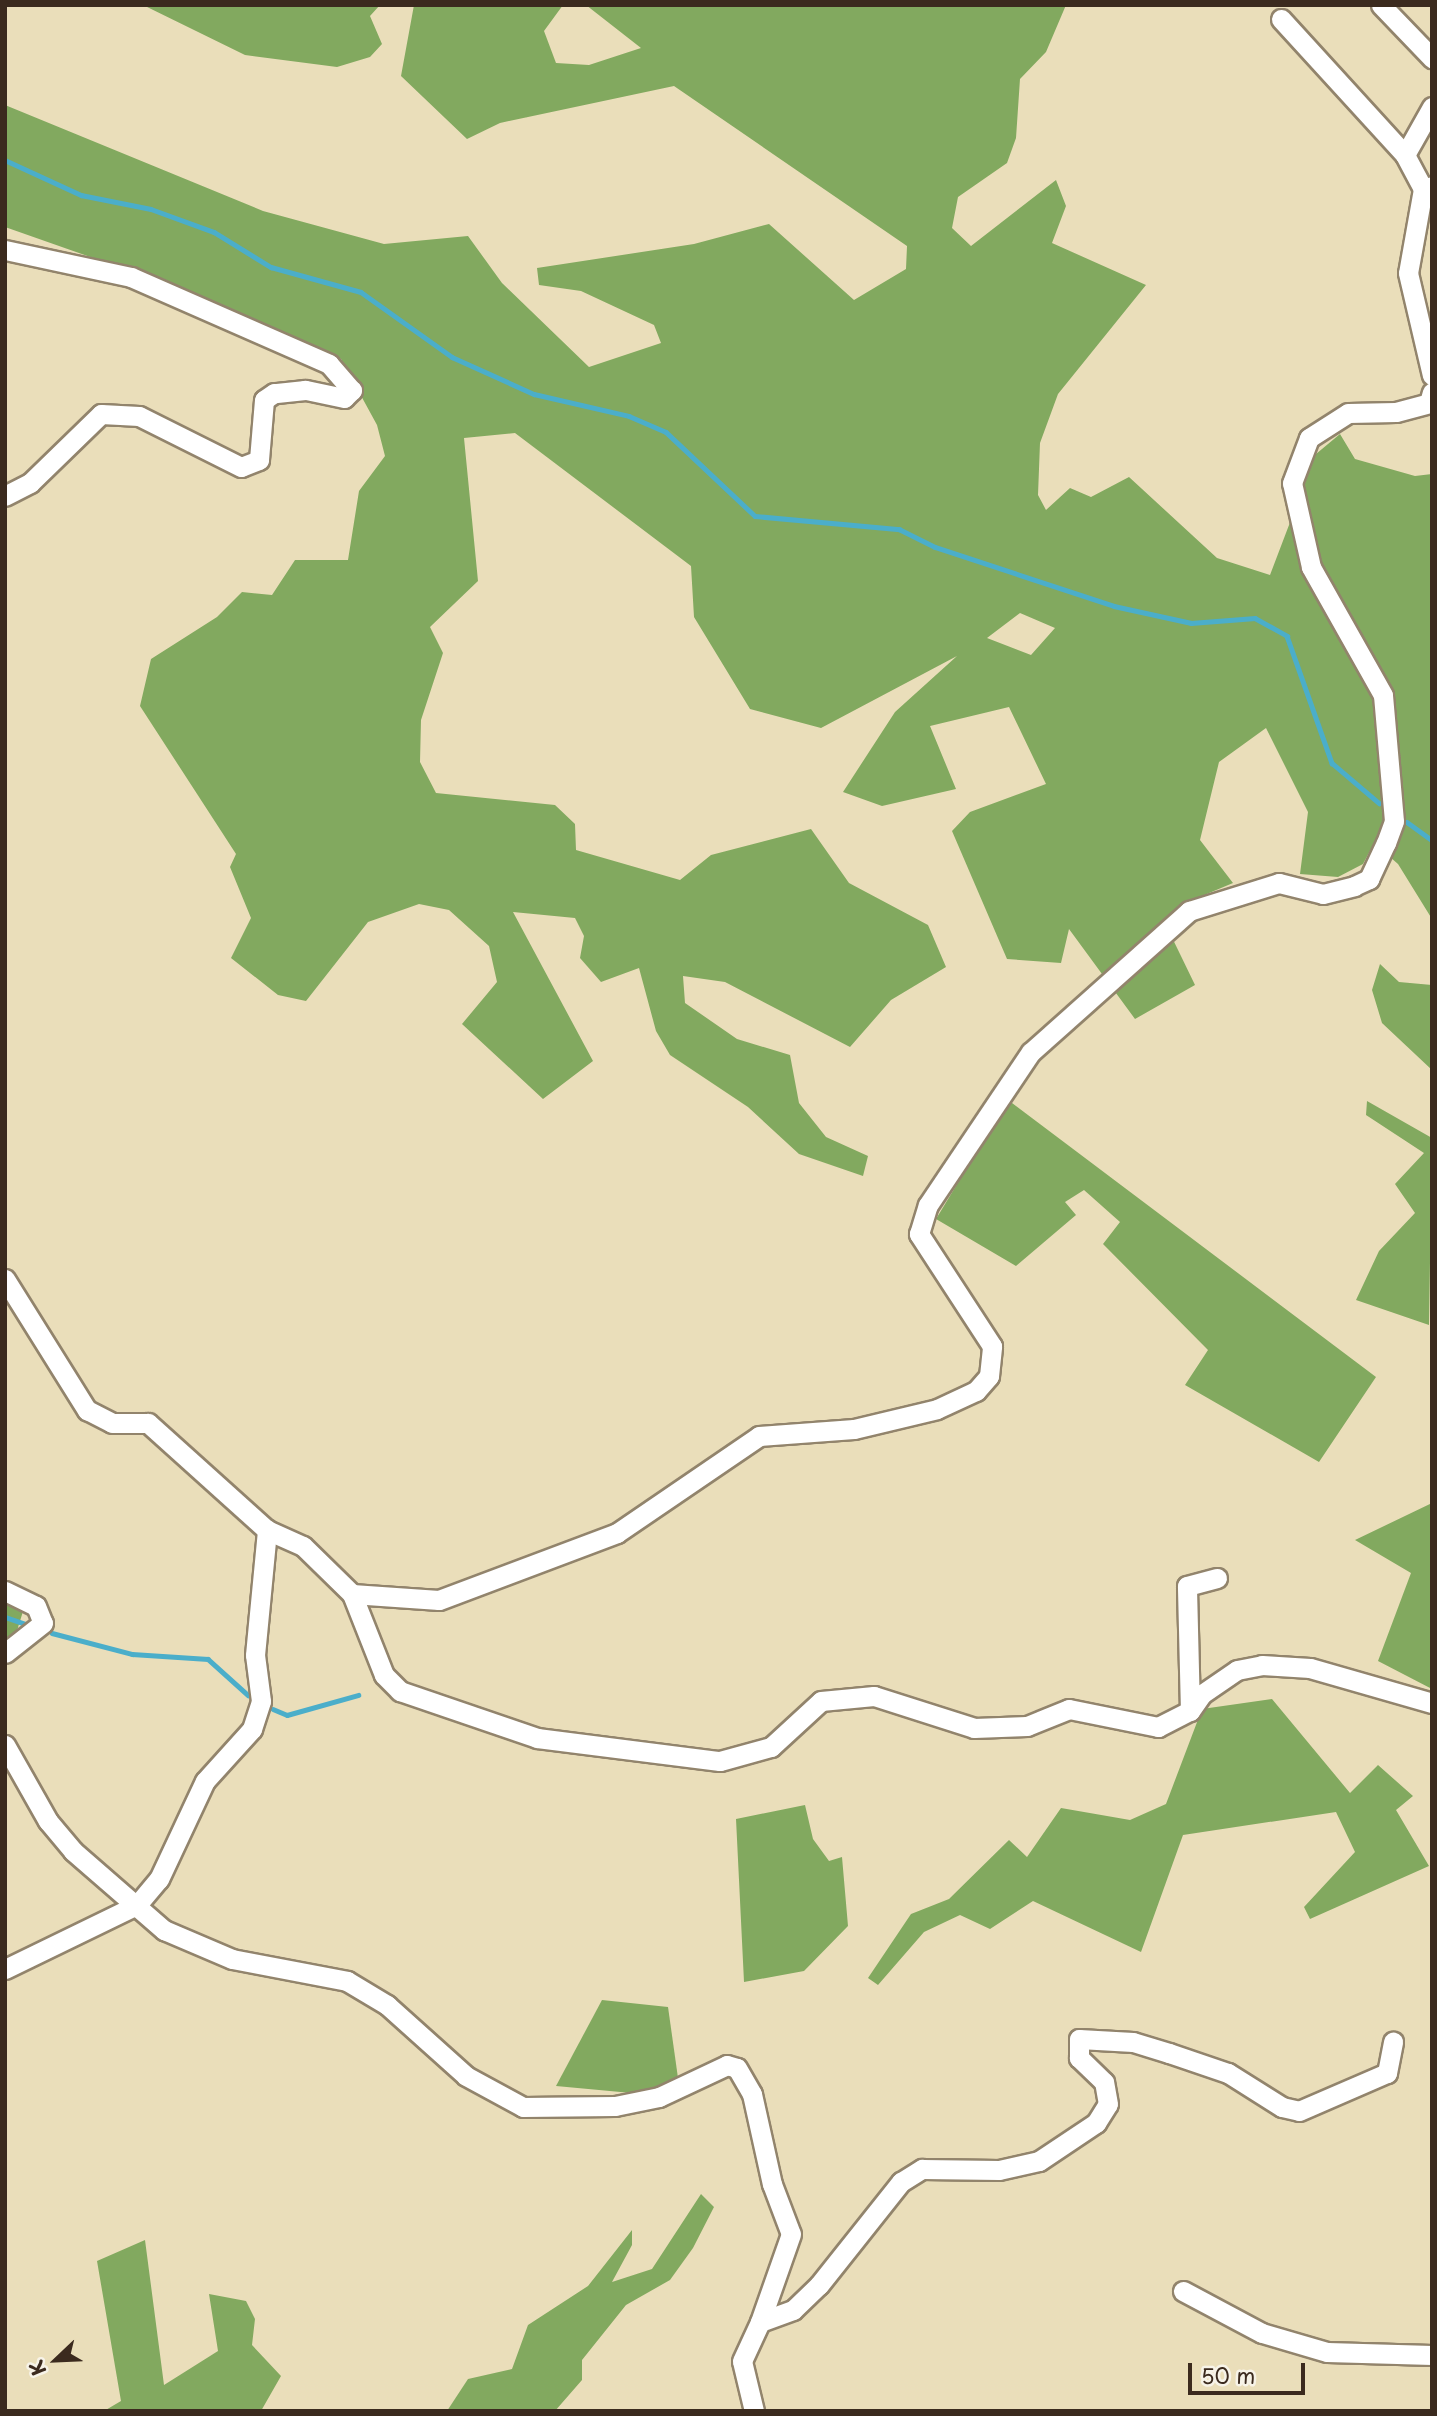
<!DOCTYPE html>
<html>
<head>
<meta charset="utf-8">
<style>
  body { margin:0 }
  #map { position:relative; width:1437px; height:2416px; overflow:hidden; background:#eadeba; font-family:"Playpen Sans",sans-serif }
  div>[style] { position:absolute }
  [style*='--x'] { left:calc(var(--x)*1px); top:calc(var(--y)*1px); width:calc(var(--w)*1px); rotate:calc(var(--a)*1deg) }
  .forest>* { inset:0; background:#82a95f }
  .stream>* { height:4.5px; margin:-2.25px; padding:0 2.25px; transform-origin:2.25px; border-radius:2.25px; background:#4baeca }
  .roads { filter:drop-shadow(2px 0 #92846c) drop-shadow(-2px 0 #92846c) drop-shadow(0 2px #92846c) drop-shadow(0 -2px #92846c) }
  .minor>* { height:19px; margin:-9.5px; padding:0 9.5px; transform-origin:9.5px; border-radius:9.5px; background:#fff }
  span { translate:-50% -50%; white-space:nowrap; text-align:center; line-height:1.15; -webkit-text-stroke:5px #f7f3e8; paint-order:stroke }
  .frame { position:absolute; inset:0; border:7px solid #3b2a1e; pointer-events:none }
  .north { position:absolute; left:21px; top:2325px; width:70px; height:70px; -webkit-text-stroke:5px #f7f3e8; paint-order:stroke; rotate:247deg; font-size:19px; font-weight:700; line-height:28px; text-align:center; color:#3b2a1e }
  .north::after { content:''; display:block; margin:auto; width:24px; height:32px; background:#3b2a1e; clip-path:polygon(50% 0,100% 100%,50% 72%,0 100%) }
  .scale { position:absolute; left:1188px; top:2363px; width:117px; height:32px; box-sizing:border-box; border:4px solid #3b2a1e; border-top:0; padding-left:9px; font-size:21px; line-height:24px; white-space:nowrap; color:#3b2a1e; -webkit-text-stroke:5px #f7f3e8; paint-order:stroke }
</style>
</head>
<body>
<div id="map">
  <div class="forest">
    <div style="clip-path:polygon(143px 5px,380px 5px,370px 16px,382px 44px,370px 57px,337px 67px,245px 55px)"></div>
    <div style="clip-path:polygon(evenodd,414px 5px,563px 5px,544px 31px,556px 63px,589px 65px,641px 48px,586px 5px,1066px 5px,1046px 52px,1020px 79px,1016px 138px,1007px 163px,958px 197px,952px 228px,971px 246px,1056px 180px,1066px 206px,1052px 243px,1146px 285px,1058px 394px,1040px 443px,1038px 495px,1046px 510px,1070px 488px,1091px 497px,1129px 477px,1217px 558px,1270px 575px,1316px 454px,1340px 434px,1355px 459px,1415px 476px,1432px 474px,1432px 919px,1398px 864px,1374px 843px,1363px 864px,1338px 877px,1300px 874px,1308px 812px,1266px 728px,1219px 762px,1200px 840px,1233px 883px,1178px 906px,1164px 921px,1195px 985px,1135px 1019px,1069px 929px,1061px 963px,1007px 959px,952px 831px,970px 812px,1046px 784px,1009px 707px,930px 726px,956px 789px,882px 806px,843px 792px,895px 712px,957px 656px,821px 728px,750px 709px,694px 617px,691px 566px,515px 433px,464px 438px,478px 581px,430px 627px,443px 653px,421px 720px,420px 762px,436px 793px,555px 805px,575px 824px,576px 850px,680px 880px,711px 855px,811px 829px,849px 883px,928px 925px,946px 967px,891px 1000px,850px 1047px,725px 982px,683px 976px,685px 1003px,737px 1039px,790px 1055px,799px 1103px,826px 1137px,868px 1156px,863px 1176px,799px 1154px,748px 1107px,670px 1055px,656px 1031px,639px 968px,601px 982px,580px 958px,584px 936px,575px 918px,513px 912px,593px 1061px,543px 1099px,462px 1024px,497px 982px,489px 946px,449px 910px,419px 904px,368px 922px,306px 1001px,278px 995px,231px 958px,251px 918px,230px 867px,236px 854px,140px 706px,151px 659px,217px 617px,242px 592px,272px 595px,295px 560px,348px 560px,359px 491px,385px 456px,377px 425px,341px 359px,170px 285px,5px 227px,5px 105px,263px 211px,384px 244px,468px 236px,502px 283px,589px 367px,661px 343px,654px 325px,581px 291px,539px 285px,537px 268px,694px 244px,769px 224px,854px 300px,906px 269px,907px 246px,674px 86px,500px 123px,467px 139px,401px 76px,414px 5px,1020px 613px,1055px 628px,1031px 655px,987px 638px,1020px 613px)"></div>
    <div style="clip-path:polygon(1380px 964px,1399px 982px,1432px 985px,1432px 1070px,1382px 1023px,1372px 990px)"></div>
    <div style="clip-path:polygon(1008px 1100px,1376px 1377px,1319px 1462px,1185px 1385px,1208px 1350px,1103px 1244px,1120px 1222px,1084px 1190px,1065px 1202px,1076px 1215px,1016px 1266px,936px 1219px)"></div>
    <div style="clip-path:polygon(1367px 1101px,1432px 1138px,1429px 1325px,1356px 1300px,1379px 1251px,1415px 1213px,1395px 1184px,1424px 1153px,1366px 1115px)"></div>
    <div style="clip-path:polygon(1432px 1503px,1432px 1689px,1378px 1661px,1411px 1573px,1355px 1540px)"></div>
    <div style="clip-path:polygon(5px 1600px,24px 1608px,16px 1634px,5px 1640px)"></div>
    <div style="clip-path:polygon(1272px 1699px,1350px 1793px,1378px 1765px,1413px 1796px,1396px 1810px,1429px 1866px,1310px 1919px,1304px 1907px,1355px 1852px,1336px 1812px,1183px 1835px,1141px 1952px,1033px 1901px,990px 1929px,960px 1915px,924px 1932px,878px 1985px,868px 1978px,911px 1914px,949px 1899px,1009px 1840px,1027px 1857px,1061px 1808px,1130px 1820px,1166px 1804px,1202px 1709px)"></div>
    <div style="clip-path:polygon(805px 1805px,813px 1839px,829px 1861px,842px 1857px,848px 1926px,804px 1971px,744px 1982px,736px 1819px)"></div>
    <div style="clip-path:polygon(602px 2000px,668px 2007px,678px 2078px,642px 2094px,556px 2086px)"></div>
    <div style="clip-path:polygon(701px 2194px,714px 2207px,693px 2248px,670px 2280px,626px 2305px,582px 2360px,582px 2380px,555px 2411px,447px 2411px,468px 2379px,512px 2369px,528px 2325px,588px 2286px,632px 2230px,632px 2245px,612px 2282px,652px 2269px)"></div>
    <div style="clip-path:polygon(145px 2240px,164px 2385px,218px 2351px,209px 2294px,246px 2301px,255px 2319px,252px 2345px,281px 2376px,261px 2411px,104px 2411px,121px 2401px,97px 2261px)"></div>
  </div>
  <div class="stream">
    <div style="--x:5;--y:160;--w:84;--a:24.7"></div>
    <div style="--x:81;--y:195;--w:71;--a:11.3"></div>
    <div style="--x:151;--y:209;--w:67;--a:20.1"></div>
    <div style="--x:214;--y:232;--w:67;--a:31.6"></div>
    <div style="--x:271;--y:267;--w:93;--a:15.5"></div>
    <div style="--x:361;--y:292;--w:112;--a:35.5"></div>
    <div style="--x:452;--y:357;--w:90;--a:24.3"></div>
    <div style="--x:534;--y:394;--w:98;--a:13"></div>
    <div style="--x:629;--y:416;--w:40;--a:23.4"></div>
    <div style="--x:666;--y:432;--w:122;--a:43.3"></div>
    <div style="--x:755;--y:516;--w:145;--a:5.2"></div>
    <div style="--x:899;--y:529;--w:40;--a:26.6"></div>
    <div style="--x:935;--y:547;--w:188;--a:18.2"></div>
    <div style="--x:1114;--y:606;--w:79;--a:12.4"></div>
    <div style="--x:1191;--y:623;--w:64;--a:-4.5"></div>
    <div style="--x:1255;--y:618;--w:37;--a:29"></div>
    <div style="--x:1287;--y:636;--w:135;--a:70.5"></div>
    <div style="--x:1332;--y:763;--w:62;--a:40.4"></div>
    <div style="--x:1407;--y:822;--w:31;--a:36"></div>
    <div style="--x:5;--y:1617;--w:24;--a:19"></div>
    <div style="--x:52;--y:1633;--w:83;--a:14.7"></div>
    <div style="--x:132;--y:1654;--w:76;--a:3.8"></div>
    <div style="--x:208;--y:1659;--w:54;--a:42"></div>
    <div style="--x:273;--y:1709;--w:15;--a:23"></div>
    <div style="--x:287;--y:1715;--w:74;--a:-15.7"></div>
  </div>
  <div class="roads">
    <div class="minor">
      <div style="--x:1381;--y:5;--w:74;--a:46.1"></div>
      <div style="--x:1281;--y:19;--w:184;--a:47.6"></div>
      <div style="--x:1432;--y:107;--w:55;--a:119.4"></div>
      <div style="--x:1405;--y:155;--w:38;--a:62"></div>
      <div style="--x:1423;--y:189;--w:9;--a:-18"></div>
      <div style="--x:1423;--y:189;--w:85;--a:100.1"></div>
      <div style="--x:1408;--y:273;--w:105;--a:76.8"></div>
      <div style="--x:5;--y:250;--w:129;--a:12.1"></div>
      <div style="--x:131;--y:277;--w:216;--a:23.7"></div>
      <div style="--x:329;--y:364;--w:35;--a:49"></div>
      <div style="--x:352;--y:390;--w:11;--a:135"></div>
      <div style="--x:344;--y:398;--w:40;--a:-168"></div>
      <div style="--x:305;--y:390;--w:31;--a:174"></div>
      <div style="--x:274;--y:393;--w:12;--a:145"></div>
      <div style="--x:264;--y:400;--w:60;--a:94.8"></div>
      <div style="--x:259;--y:460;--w:19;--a:159"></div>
      <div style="--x:241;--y:467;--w:114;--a:-153.4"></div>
      <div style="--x:139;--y:416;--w:38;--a:-177"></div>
      <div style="--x:101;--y:414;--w:99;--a:135.8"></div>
      <div style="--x:30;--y:483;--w:28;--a:153"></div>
      <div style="--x:5;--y:1279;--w:155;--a:58"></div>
      <div style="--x:87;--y:1410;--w:28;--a:27"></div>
      <div style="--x:112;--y:1423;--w:36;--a:0"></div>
      <div style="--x:148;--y:1423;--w:160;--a:42"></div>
      <div style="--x:5;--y:1591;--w:34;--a:26"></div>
      <div style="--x:36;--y:1606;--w:18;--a:68"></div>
      <div style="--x:43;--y:1623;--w:48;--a:141.7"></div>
      <div style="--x:352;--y:1594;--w:87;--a:68.4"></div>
      <div style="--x:384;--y:1675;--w:23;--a:45"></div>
      <div style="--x:400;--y:1691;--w:145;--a:18.9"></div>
      <div style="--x:537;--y:1738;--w:184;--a:7.2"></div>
      <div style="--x:720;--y:1761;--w:53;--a:-15.4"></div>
      <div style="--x:771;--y:1747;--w:68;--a:-42.6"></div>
      <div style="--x:821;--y:1701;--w:53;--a:-5.4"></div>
      <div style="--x:874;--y:1696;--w:105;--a:17.7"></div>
      <div style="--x:974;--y:1728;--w:53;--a:-2.2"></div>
      <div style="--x:1027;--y:1726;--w:45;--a:-22"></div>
      <div style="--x:1069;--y:1709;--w:91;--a:11.4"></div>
      <div style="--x:1158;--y:1727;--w:36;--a:-27"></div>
      <div style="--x:1190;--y:1711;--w:21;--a:-55"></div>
      <div style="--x:1202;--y:1694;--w:42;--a:-34.4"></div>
      <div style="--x:1237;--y:1670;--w:25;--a:-11"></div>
      <div style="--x:1262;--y:1665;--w:48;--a:3.6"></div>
      <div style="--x:1310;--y:1668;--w:127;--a:16"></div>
      <div style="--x:1190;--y:1711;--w:125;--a:-91.4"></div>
      <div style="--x:1187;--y:1586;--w:31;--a:-15"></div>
      <div style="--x:5;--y:1745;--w:87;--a:60.5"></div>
      <div style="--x:48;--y:1821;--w:39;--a:50"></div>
      <div style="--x:73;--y:1851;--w:121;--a:41"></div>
      <div style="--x:164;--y:1930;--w:74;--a:23.1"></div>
      <div style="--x:232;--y:1959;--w:117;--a:10.8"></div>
      <div style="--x:347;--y:1981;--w:47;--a:31"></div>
      <div style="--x:387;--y:2005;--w:106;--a:41.9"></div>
      <div style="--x:466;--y:2076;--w:65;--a:28.5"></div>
      <div style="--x:523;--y:2107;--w:92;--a:-0.6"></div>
      <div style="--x:615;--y:2106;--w:45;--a:-11.6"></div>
      <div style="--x:659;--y:2097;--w:75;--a:-25.2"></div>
      <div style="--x:727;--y:2065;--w:10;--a:17"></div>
      <div style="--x:737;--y:2068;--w:30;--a:60"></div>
      <div style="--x:752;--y:2094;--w:92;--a:77.5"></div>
      <div style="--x:772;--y:2184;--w:53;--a:69.2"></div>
      <div style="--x:791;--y:2234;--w:93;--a:109.4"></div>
      <div style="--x:5;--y:1969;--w:147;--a:-25.9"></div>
      <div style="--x:137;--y:1905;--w:34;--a:-50"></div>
      <div style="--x:159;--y:1879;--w:108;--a:-64.9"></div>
      <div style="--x:205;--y:1781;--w:70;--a:-47.9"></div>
      <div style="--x:252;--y:1729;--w:29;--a:-72"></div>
      <div style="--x:261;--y:1701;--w:46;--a:-97.4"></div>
      <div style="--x:255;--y:1655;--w:126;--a:-84.5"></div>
      <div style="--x:267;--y:1530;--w:39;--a:24"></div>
      <div style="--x:303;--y:1546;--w:69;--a:44.4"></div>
      <div style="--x:352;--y:1594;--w:87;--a:3.9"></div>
      <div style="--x:439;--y:1600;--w:190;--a:-20.6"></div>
      <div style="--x:617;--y:1533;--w:172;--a:-34.3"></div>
      <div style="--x:759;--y:1436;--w:95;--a:-4.2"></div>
      <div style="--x:854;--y:1429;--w:85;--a:-13.5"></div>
      <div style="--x:937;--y:1409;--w:43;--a:-24.8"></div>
      <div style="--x:976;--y:1391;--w:20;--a:-49"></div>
      <div style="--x:989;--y:1376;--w:30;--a:-84"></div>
      <div style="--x:992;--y:1346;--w:134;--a:-123.1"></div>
      <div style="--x:919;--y:1234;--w:30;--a:-73"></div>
      <div style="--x:928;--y:1205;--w:184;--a:-56.1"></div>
      <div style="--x:1031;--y:1052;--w:212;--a:-41.7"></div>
      <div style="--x:1189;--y:911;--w:94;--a:-17.3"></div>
      <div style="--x:1279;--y:883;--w:45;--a:14"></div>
      <div style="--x:1323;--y:894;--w:32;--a:-14"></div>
      <div style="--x:1354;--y:886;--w:17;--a:-25"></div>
      <div style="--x:1369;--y:879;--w:40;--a:-65"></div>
      <div style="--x:1386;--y:843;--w:23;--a:-70"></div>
      <div style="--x:1394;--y:821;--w:126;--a:-95"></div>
      <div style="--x:1383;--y:695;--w:147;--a:-119.4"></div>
      <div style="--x:1311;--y:567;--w:86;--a:-102.7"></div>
      <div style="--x:1292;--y:483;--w:48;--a:-69.3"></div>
      <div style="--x:1309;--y:438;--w:46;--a:-32.7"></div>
      <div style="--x:1348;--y:413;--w:48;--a:-1.2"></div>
      <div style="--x:1396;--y:412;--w:34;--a:-15"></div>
      <div style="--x:1429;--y:403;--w:11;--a:-75"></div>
      <div style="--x:1183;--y:2291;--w:89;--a:28"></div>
      <div style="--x:1262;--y:2333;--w:68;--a:16.3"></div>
      <div style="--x:1327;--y:2352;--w:105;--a:1.6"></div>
      <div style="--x:754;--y:2411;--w:51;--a:-103.5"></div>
      <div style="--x:742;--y:2361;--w:43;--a:-65.2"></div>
      <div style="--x:760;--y:2322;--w:35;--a:-20"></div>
      <div style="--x:793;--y:2310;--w:36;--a:-44"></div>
      <div style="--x:819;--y:2285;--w:132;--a:-51.5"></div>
      <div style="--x:901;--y:2182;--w:25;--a:-32"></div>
      <div style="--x:922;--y:2169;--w:77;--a:0.7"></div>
      <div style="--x:999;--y:2170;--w:41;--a:-12.7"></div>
      <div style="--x:1039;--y:2161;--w:69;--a:-33.7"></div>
      <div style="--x:1096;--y:2123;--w:22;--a:-58"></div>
      <div style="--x:1108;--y:2104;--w:22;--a:-100"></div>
      <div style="--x:1104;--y:2082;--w:35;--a:-136"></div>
      <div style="--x:1079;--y:2058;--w:19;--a:-90"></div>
      <div style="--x:1079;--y:2039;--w:54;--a:3.2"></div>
      <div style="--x:1133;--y:2042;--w:38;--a:17"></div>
      <div style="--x:1169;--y:2053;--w:62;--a:18.7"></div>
      <div style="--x:1228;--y:2073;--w:64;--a:32.2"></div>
      <div style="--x:1282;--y:2107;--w:17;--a:13"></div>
      <div style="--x:1299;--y:2111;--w:96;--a:-23.4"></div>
      <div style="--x:1387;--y:2073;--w:32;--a:-79"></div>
    </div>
  </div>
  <div class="frame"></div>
  <div class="north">K</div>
  <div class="scale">50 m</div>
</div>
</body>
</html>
